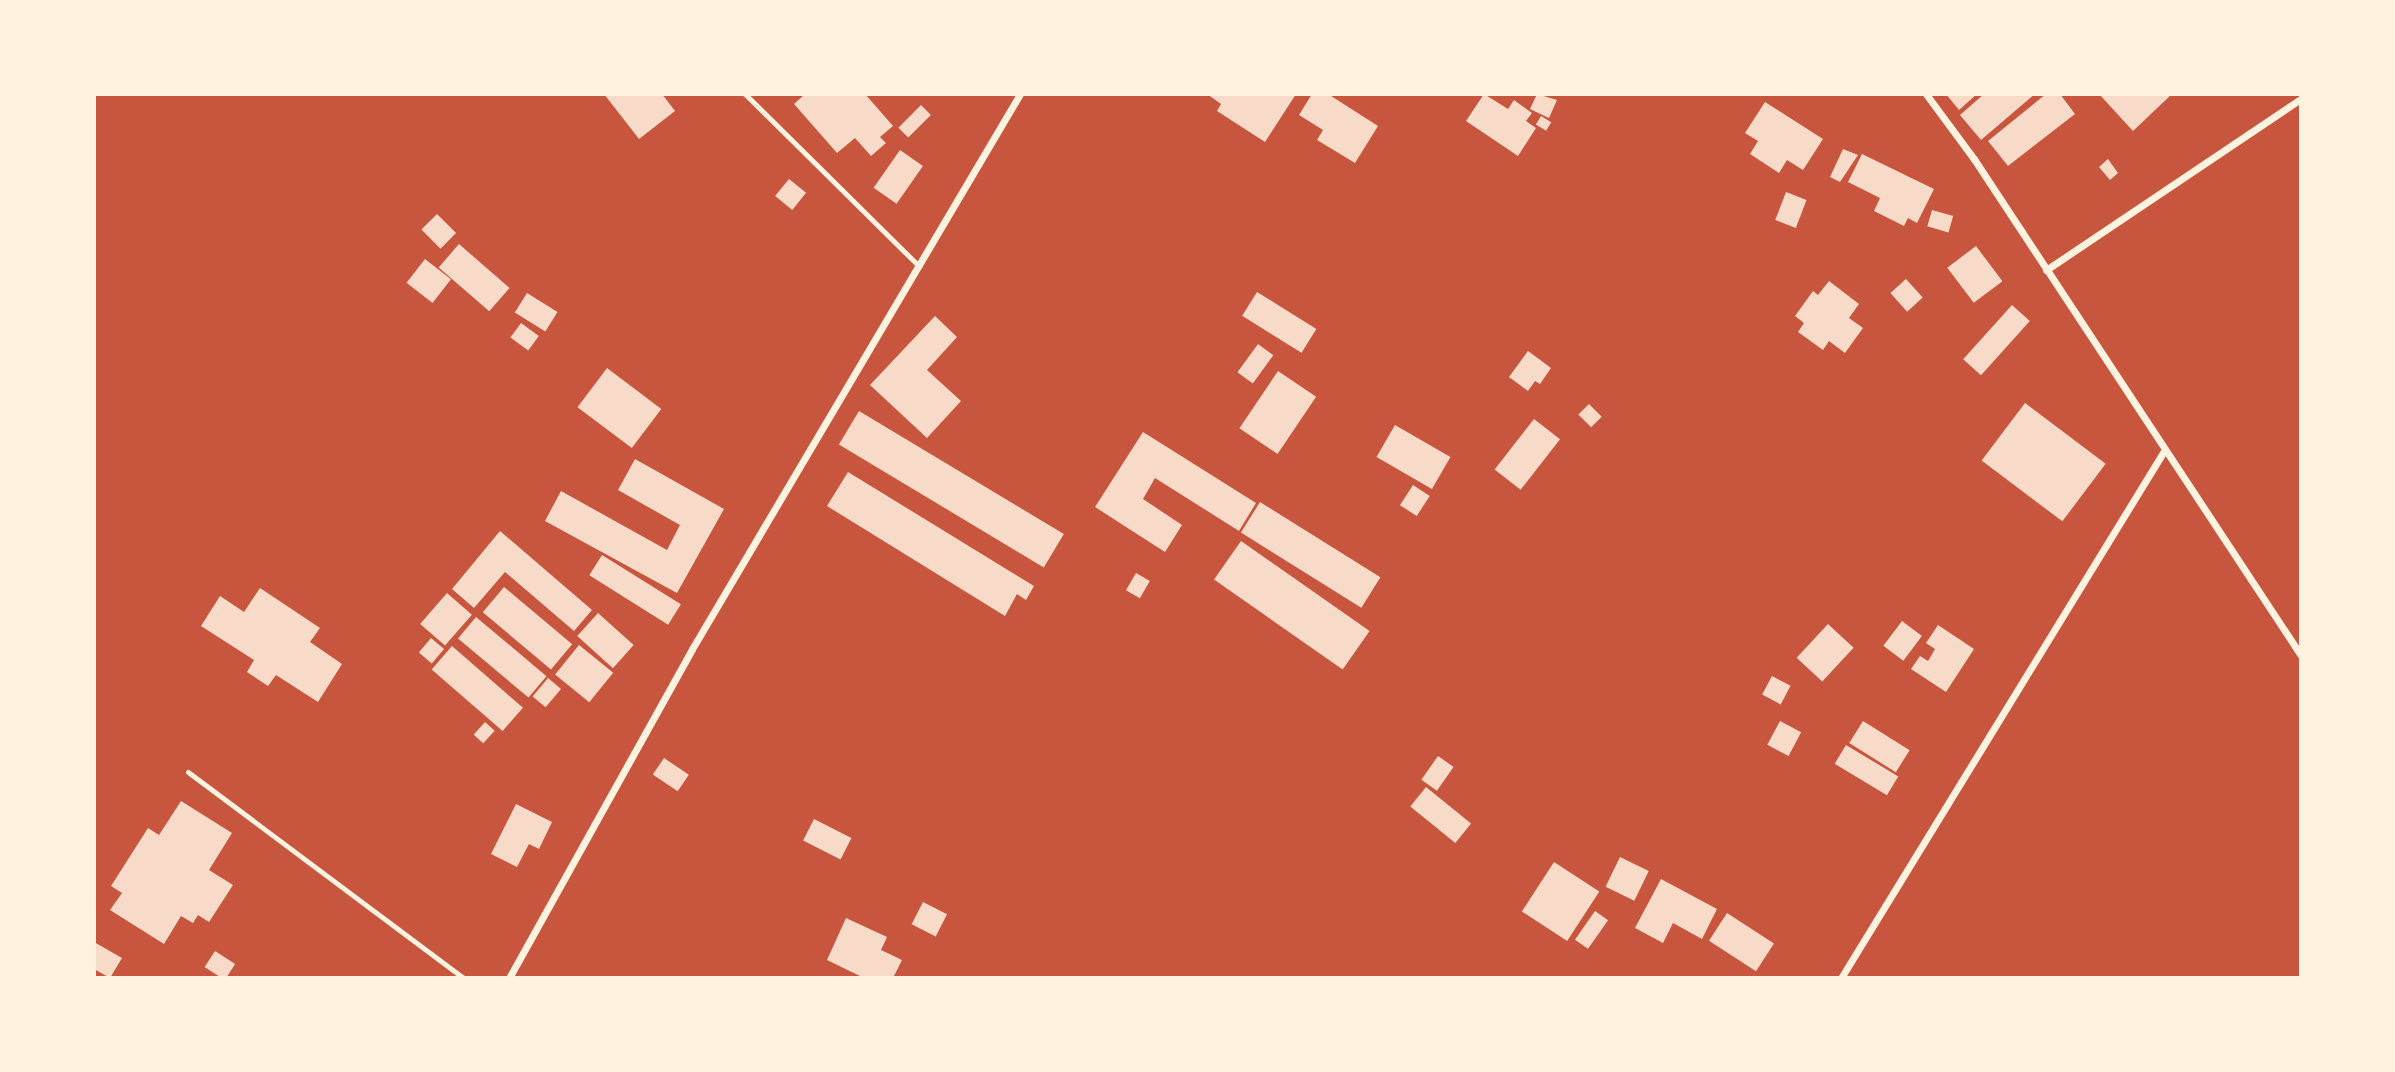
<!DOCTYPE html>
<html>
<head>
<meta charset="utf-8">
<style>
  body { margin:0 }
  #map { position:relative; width:2395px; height:1072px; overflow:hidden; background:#c8553d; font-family:"Noto Sans",sans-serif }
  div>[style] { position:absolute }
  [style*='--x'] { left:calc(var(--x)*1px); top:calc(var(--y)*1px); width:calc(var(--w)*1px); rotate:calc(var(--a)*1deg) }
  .building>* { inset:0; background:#f7dbc8; transform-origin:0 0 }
  .service>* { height:5px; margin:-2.5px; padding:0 2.5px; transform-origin:2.5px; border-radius:2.5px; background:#fff3e0 }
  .minor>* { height:7px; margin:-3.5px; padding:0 3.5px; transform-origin:3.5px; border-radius:3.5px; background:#fff3e0 }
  span { translate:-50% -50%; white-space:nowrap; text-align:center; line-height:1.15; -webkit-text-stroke:7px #fff3e0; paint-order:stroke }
  .frame { position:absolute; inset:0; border:96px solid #fff3e0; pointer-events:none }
</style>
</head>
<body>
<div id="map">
  <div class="building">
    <div style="clip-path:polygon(604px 94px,662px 94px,675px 111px,639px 139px)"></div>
    <div style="clip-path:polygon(805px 94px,865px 94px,893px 126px,880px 137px,886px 143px,871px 156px,855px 138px,837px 153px,794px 104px)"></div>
    <div style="clip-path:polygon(1207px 94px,1296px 94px,1265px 142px,1217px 111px,1221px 104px)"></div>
    <div style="clip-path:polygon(1312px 94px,1328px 94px,1378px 126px,1355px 163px,1317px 140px,1323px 130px,1299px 115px)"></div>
    <div style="clip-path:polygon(1484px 94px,1508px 109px,1514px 100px,1532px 113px,1526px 121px,1536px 128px,1518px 156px,1466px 121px)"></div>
    <div style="clip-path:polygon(1537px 94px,1557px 100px,1549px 118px,1530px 109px)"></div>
    <div style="clip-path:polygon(1946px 94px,1977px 94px,1959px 110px)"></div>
    <div style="clip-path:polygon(1984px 94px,2035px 94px,1981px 140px,1960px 115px)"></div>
    <div style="clip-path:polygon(2046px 94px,2060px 94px,2075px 114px,2008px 166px,1988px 141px)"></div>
    <div style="clip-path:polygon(2099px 94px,2172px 94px,2133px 131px)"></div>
    <div style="clip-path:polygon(1765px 102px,1823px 139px,1803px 170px,1787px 160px,1779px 173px,1750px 154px,1758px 141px,1745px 133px)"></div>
    <div style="left:921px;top:105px;width:14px;height:32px;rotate:45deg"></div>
    <div style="left:1541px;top:116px;width:12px;height:10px;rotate:31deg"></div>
    <div style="clip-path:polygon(1843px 149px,1858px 155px,1840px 182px,1830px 177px)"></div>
    <div style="left:900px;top:150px;width:28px;height:46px;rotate:35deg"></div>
    <div style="clip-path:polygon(1862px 154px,1934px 189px,1917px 223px,1908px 218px,1904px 226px,1874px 211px,1880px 198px,1848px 182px)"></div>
    <div style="clip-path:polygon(2108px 159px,2118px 173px,2110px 180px,2099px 167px)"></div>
    <div style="left:789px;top:179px;width:22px;height:22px;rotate:39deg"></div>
    <div style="left:1786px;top:192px;width:22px;height:30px;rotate:21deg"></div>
    <div style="left:1932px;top:210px;width:22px;height:17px;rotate:16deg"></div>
    <div style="left:437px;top:214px;width:27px;height:22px;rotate:45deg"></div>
    <div style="left:459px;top:244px;width:67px;height:31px;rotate:41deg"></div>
    <div style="left:1976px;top:246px;width:44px;height:36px;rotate:53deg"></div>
    <div style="left:425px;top:259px;width:33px;height:30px;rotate:38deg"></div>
    <div style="left:1906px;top:279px;width:25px;height:21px;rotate:48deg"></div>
    <div style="clip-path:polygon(1829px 281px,1859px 304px,1849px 318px,1863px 328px,1845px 353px,1829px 341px,1823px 350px,1798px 332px,1804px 323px,1795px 316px,1813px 291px,1818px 295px)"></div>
    <div style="left:1257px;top:292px;width:70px;height:28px;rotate:32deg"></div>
    <div style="left:527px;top:293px;width:36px;height:23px;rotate:32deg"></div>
    <div style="left:2012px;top:305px;width:24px;height:73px;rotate:42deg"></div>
    <div style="clip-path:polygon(935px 316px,957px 337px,927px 370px,961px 401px,927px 438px,870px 385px)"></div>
    <div style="left:521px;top:323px;width:22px;height:18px;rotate:36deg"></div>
    <div style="left:1258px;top:344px;width:19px;height:35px;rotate:36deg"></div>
    <div style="clip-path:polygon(1528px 351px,1551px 368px,1540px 384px,1535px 381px,1528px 391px,1509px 377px)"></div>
    <div style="left:607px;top:368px;width:68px;height:49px;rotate:37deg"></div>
    <div style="left:1278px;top:371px;width:46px;height:69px;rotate:34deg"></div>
    <div style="left:2025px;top:403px;width:101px;height:72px;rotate:37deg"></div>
    <div style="left:1589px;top:404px;width:18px;height:15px;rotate:45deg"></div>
    <div style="left:859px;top:411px;width:239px;height:39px;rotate:31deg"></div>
    <div style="left:1534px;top:419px;width:33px;height:64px;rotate:38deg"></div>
    <div style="left:1395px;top:425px;width:64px;height:37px;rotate:30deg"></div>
    <div style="clip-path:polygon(1143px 432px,1256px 503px,1239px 531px,1155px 478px,1143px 499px,1182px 525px,1165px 552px,1095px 507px)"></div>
    <div style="clip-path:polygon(635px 459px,724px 509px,677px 593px,545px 521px,561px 491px,667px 550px,680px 525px,618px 490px)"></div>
    <div style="clip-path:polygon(848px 472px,1034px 586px,1026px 600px,1017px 594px,1005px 616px,827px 506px)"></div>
    <div style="left:1413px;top:485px;width:20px;height:24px;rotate:33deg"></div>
    <div style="left:1260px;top:502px;width:142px;height:36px;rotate:32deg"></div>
    <div style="clip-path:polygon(500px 531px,592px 610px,574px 631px,505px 572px,474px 608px,452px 589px)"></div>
    <div style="left:1241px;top:541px;width:157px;height:47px;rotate:35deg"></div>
    <div style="left:602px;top:555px;width:93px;height:24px;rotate:32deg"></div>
    <div style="left:1136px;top:573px;width:16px;height:20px;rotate:30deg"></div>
    <div style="left:504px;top:587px;width:89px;height:33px;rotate:40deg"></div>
    <div style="clip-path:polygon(260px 588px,320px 628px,310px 642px,342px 664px,318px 702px,276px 675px,268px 686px,247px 672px,254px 660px,201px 626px,220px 596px,244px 612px)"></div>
    <div style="left:447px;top:593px;width:33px;height:41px;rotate:41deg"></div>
    <div style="left:598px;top:613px;width:48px;height:31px;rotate:42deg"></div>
    <div style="left:476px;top:617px;width:92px;height:28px;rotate:40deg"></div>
    <div style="left:1902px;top:621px;width:25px;height:31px;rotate:37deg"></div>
    <div style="left:1828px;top:624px;width:35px;height:46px;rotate:43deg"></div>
    <div style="clip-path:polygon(1938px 625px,1974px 649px,1946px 692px,1911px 669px,1920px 656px,1928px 661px,1935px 649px,1926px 643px)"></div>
    <div style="left:431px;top:638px;width:17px;height:19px;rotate:40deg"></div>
    <div style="left:579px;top:645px;width:44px;height:38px;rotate:39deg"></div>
    <div style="left:452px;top:646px;width:94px;height:31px;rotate:41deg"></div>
    <div style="left:1772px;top:676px;width:21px;height:21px;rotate:28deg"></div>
    <div style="left:548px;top:678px;width:17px;height:24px;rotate:40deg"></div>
    <div style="left:1780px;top:721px;width:24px;height:27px;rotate:28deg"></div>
    <div style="left:1863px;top:721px;width:55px;height:26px;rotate:32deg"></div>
    <div style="left:485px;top:722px;width:13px;height:17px;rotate:42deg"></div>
    <div style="left:1846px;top:745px;width:61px;height:22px;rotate:31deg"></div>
    <div style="left:1438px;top:756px;width:19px;height:29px;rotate:35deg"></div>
    <div style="left:664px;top:758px;width:30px;height:20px;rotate:34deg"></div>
    <div style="left:1426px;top:787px;width:58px;height:25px;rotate:39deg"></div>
    <div style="clip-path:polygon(181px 801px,232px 833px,209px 870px,233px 885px,209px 922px,198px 915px,193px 923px,181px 916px,164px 944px,110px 910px,122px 893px,111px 886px,148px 828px,159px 835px)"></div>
    <div style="clip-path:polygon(516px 804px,552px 822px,539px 849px,529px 844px,517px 867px,491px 854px)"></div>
    <div style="left:814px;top:819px;width:42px;height:24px;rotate:27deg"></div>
    <div style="left:1620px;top:857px;width:32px;height:33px;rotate:26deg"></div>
    <div style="left:1554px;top:862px;width:54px;height:59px;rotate:33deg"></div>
    <div style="clip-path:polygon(1661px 879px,1717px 909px,1702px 939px,1673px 923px,1663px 943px,1635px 928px)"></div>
    <div style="left:923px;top:902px;width:27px;height:25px;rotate:27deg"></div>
    <div style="left:1595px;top:911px;width:16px;height:35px;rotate:35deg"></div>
    <div style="left:1727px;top:913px;width:56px;height:33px;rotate:33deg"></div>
    <div style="clip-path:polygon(846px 918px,887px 937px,881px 950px,902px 960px,893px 978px,864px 978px,827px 960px)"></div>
    <div style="clip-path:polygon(94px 942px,122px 958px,110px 978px,94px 969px)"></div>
    <div style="left:215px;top:951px;width:24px;height:19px;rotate:33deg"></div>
  </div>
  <div class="service">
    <div style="--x:745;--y:94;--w:245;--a:44.7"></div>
    <div style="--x:188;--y:772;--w:344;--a:36.8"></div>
  </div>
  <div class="minor">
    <div style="--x:1926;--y:94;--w:81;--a:53.6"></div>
    <div style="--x:1974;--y:159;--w:593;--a:56.63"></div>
    <div style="--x:2046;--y:270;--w:306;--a:-33.9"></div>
    <div style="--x:509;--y:978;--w:376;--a:-60.9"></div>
    <div style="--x:692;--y:649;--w:645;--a:-59.42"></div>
    <div style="--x:1841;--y:978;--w:618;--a:-58.5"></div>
  </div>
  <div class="frame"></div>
</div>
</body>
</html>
